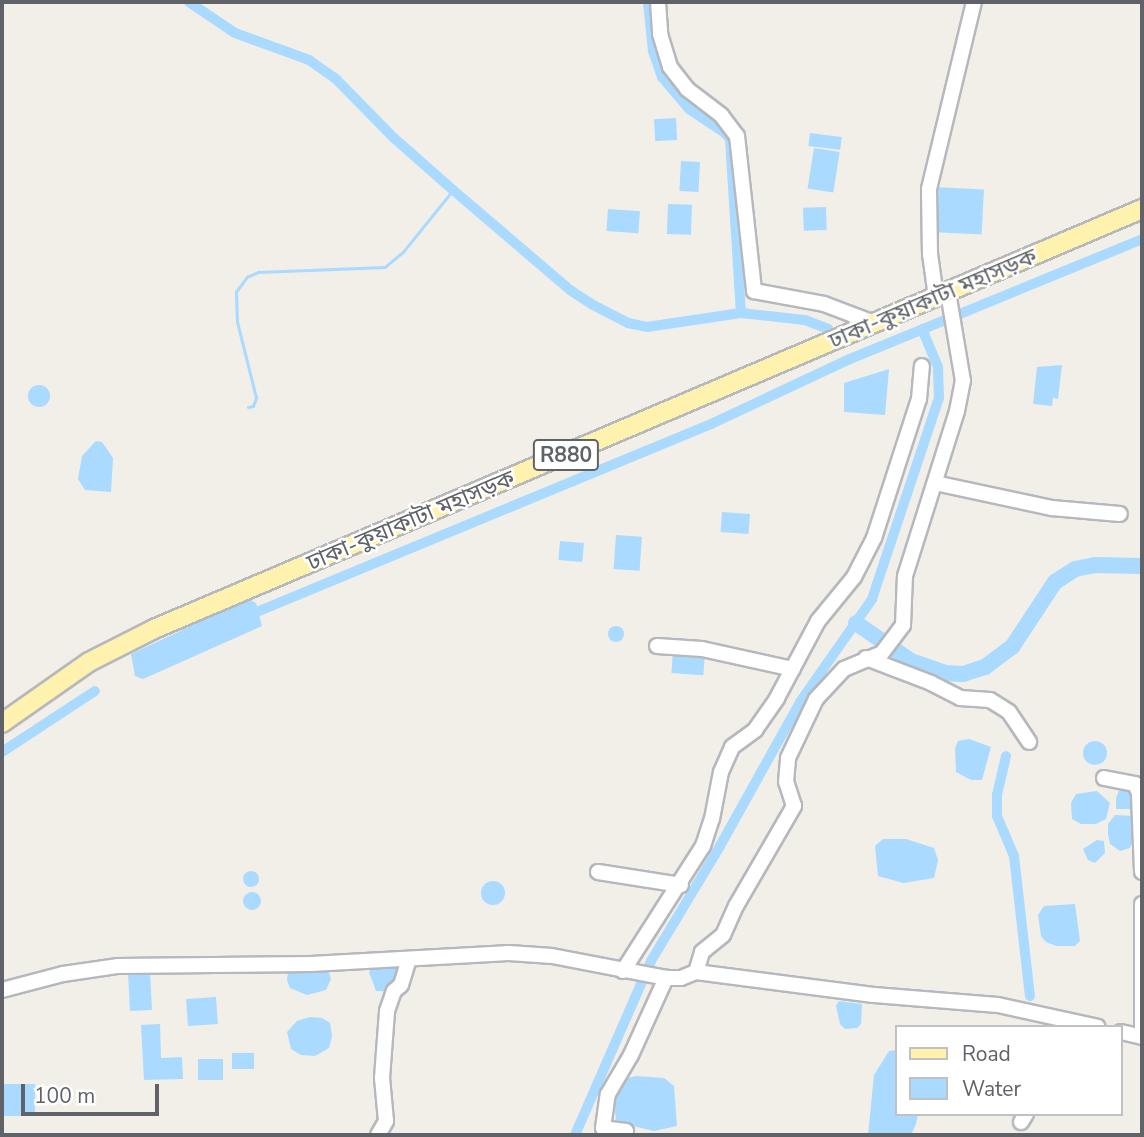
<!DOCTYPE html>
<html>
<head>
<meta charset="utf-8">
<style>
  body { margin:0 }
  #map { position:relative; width:1144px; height:1137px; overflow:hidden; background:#f1efe8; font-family:"Nunito Sans","Noto Sans Bengali",sans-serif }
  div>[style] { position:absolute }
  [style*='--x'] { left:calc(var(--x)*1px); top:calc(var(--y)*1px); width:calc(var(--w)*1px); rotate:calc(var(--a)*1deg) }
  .water>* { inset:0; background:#aadaff; transform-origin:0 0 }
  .round { border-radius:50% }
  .stream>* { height:2.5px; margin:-1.25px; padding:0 1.25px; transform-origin:1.25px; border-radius:1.25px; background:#aadaff }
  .canal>* { height:10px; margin:-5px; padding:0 5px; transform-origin:5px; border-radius:5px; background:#aadaff }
  .river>* { height:16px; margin:-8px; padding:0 8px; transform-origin:8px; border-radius:8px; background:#aadaff }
  .roads { filter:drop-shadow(2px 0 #b5b8bc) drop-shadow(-2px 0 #b5b8bc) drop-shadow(0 2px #b5b8bc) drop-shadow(0 -2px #b5b8bc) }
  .minor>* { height:14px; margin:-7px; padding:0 7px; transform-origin:7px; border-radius:7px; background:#fff }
  .major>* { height:18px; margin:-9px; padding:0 9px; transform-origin:9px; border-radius:9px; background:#fff2af }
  span { translate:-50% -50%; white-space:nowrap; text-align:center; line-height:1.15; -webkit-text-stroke:5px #fff; paint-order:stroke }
  .shield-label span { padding:2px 5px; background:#fff; border:2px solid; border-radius:5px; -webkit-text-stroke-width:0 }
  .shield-label { font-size:21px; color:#5f6368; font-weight:700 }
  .street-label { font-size:23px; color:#5f6368 }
  .frame { position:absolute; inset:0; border:4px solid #5f6368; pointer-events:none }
  .legend { position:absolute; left:895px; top:1025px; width:228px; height:91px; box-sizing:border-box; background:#fff; border:2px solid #bfc1c3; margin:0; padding:9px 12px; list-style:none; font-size:21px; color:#5f6368 }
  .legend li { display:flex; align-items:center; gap:14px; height:35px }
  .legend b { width:35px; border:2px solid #bfc1c3 }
  .scale { position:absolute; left:21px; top:1084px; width:138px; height:32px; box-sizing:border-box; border:4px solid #5f6368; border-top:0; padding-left:9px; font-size:21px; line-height:24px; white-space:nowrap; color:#5f6368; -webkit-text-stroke:5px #fff; paint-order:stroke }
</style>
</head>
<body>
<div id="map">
  <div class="water">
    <div style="left:676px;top:118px;width:22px;height:22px;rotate:87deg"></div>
    <div style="left:810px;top:133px;width:32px;height:13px;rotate:7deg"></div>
    <div style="left:814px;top:148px;width:26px;height:41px;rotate:9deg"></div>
    <div style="left:681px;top:161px;width:19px;height:30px;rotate:3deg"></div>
    <div style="left:934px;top:187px;width:50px;height:45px;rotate:3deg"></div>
    <div style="left:668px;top:204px;width:24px;height:30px;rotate:2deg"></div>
    <div style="left:826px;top:207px;width:23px;height:23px;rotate:88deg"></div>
    <div style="left:608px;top:209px;width:32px;height:22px;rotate:4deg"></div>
    <div style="clip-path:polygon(1062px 365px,1058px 399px,1053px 398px,1052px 406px,1033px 404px,1037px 367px)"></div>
    <div style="clip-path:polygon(889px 369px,885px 415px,844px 412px,844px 383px)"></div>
    <div class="round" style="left:28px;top:385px;width:22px;height:22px"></div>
    <div style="clip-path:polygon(96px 441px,102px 442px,113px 458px,111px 492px,85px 490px,78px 479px,82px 456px)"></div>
    <div style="left:722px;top:512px;width:28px;height:20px;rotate:4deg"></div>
    <div style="left:616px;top:535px;width:26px;height:34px;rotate:4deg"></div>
    <div style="left:560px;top:541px;width:24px;height:19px;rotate:5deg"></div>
    <div style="clip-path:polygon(249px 599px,256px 603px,262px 626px,143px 679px,135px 676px,131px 654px)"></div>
    <div class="round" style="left:608px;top:626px;width:16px;height:16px"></div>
    <div style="left:673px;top:651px;width:32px;height:22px;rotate:4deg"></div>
    <div style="clip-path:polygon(969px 739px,991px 747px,982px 780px,971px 780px,956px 772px,955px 748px,958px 741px)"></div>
    <div class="round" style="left:1083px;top:741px;width:24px;height:24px"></div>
    <div style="clip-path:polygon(1121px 786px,1131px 787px,1135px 807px,1131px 809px,1116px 809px,1116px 798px)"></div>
    <div style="clip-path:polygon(1097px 791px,1110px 803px,1106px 819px,1096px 824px,1081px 824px,1072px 819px,1071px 803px,1076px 794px)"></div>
    <div style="clip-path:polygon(1115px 815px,1134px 816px,1133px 840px,1130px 848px,1120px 851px,1110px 844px,1108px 834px,1108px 824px)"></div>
    <div style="clip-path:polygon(883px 839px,906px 839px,934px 848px,938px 860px,934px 878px,903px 883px,878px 876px,875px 846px)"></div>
    <div style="clip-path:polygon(1097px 840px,1104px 841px,1105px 853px,1095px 863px,1088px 860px,1083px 849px)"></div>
    <div class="round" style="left:243px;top:871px;width:16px;height:16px"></div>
    <div class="round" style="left:481px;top:881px;width:24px;height:24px"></div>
    <div class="round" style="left:243px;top:892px;width:18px;height:18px"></div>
    <div style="clip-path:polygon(1075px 904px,1080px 941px,1075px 946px,1056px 946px,1046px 942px,1041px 936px,1038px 915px,1044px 906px)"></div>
    <div style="clip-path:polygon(401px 966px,400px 977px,388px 991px,376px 991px,369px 972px,372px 967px)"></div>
    <div style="clip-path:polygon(315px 968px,329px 972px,331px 979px,326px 990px,307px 995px,290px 988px,287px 980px,288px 972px)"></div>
    <div style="left:150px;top:972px;width:38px;height:22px;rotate:87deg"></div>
    <div style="left:216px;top:997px;width:27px;height:30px;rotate:86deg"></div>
    <div style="clip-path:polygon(839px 1001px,862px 1004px,861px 1024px,857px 1028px,845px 1029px,840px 1024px,836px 1006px)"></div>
    <div style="clip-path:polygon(310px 1017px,322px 1018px,330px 1023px,332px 1036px,329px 1048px,315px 1056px,301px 1055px,291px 1049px,287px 1032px,297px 1021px)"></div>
    <div style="clip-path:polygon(160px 1024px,161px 1058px,182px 1057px,183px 1079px,144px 1080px,141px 1025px)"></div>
    <div style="clip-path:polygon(897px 1050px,897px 1114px,918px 1114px,916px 1124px,911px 1135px,868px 1135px,874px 1075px,889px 1051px)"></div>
    <div style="left:254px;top:1053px;width:16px;height:22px;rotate:90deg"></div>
    <div style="left:198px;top:1059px;width:25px;height:21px"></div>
    <div style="clip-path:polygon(636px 1076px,664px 1078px,674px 1086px,677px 1126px,654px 1131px,616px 1122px,614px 1097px,624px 1079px)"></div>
    <div style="left:2px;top:1084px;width:33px;height:32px"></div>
  </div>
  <div class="stream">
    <div style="--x:248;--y:407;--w:5;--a:-11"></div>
    <div style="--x:253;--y:406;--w:9;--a:-69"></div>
    <div style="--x:256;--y:398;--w:78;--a:-104"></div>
    <div style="--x:237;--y:322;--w:30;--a:-92"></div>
    <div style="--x:236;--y:292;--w:19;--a:-54"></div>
    <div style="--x:247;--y:277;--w:12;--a:-24"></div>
    <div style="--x:258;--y:272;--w:127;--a:-2.3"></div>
    <div style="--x:385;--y:267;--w:23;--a:-40"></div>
    <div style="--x:403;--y:252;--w:80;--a:-51.1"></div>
  </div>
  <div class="canal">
    <div style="--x:189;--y:2;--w:55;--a:34"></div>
    <div style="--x:235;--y:33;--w:79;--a:20"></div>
    <div style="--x:309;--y:60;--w:32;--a:35"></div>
    <div style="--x:335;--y:78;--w:84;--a:45.5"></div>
    <div style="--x:394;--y:138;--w:79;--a:41.4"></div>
    <div style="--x:453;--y:190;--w:154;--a:40.5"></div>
    <div style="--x:570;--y:290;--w:27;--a:33"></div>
    <div style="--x:593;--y:305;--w:39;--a:27"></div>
    <div style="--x:628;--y:323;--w:19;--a:12"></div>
    <div style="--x:647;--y:327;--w:95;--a:-8.5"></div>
    <div style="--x:741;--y:313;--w:64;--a:6.2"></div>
    <div style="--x:805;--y:320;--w:25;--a:21"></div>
    <div style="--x:648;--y:2;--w:49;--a:84.2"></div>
    <div style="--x:653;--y:51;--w:28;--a:71"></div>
    <div style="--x:662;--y:77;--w:42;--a:49.8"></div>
    <div style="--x:689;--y:109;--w:43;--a:33.7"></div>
    <div style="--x:725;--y:133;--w:8;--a:50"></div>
    <div style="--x:730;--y:139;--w:174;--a:86.4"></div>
    <div style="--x:247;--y:616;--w:502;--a:-22.48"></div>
    <div style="--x:711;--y:424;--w:153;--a:-25.1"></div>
    <div style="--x:850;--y:359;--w:316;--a:-22.3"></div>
    <div style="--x:2;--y:752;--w:111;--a:-33.3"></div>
    <div style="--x:1006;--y:756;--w:40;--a:103"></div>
    <div style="--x:997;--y:795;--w:21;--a:90"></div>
    <div style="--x:997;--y:816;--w:43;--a:67"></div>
    <div style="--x:1014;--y:856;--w:141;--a:83.5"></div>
    <div style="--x:575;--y:1135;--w:190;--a:-66.4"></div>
    <div style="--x:651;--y:961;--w:134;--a:-59"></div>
    <div style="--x:720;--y:846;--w:165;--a:-60.9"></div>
    <div style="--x:800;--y:702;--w:126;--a:-55"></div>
    <div style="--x:872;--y:599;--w:212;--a:-71.6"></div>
    <div style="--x:939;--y:398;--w:31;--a:-92"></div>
    <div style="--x:938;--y:367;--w:41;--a:-112.8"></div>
  </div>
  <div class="river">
    <div style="--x:856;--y:623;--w:67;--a:34.6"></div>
    <div style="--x:911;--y:661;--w:36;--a:19"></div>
    <div style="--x:945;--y:673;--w:18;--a:3"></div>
    <div style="--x:963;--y:674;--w:23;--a:-18"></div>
    <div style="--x:985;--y:667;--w:34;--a:-37"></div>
    <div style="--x:1012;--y:647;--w:78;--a:-56.5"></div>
    <div style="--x:1055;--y:582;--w:24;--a:-33"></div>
    <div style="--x:1075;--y:569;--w:20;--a:-11"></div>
    <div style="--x:1095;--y:565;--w:47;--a:1.2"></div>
  </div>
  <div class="roads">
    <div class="minor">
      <div style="--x:658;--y:2;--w:32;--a:86"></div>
      <div style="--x:660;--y:34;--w:34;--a:73"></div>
      <div style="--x:670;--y:67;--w:28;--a:52"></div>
      <div style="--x:687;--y:89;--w:43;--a:37.4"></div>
      <div style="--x:721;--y:115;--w:26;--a:53"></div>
      <div style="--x:737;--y:136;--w:156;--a:83.7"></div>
      <div style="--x:754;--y:291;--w:71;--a:10.5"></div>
      <div style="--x:824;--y:304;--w:53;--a:20.8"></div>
      <div style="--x:936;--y:297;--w:43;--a:-97.9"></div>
      <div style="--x:930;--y:254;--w:65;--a:-90.9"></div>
      <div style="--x:929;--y:189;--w:192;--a:-76.5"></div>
      <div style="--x:935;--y:483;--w:120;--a:12.1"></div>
      <div style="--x:1052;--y:508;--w:68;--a:5"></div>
      <div style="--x:657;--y:646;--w:45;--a:3.8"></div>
      <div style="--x:702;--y:649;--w:93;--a:12.4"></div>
      <div style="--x:866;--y:658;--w:70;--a:21"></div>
      <div style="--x:931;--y:683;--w:33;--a:27"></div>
      <div style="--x:960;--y:698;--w:30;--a:4"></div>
      <div style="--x:990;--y:700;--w:22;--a:32"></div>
      <div style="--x:1009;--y:712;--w:36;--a:56"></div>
      <div style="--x:1104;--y:778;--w:32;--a:11"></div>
      <div style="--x:1135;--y:784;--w:17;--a:66"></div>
      <div style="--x:1139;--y:796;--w:76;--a:87.7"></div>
      <div style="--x:598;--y:872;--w:84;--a:8.9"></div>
      <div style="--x:623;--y:971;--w:148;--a:-57.4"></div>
      <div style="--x:703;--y:846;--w:28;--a:-72"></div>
      <div style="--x:712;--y:819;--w:48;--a:-79.2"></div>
      <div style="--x:721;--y:772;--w:27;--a:-66"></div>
      <div style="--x:732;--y:747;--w:29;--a:-36"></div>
      <div style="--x:755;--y:730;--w:39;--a:-55"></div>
      <div style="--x:777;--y:698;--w:87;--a:-62"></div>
      <div style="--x:818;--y:621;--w:57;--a:-50.7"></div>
      <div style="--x:854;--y:577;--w:44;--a:-62.9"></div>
      <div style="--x:874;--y:538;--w:146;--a:-72.1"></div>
      <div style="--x:919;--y:399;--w:33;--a:-85"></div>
      <div style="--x:696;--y:972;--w:179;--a:7.4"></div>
      <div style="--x:874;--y:995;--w:124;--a:4.6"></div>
      <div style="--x:998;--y:1005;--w:102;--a:12.4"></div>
      <div style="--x:2;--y:990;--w:63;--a:-14.7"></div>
      <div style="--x:63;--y:974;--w:56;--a:-8.3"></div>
      <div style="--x:118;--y:966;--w:193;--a:-0.6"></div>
      <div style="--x:311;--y:964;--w:198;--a:-3.2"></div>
      <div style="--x:509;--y:953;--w:43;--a:4"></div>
      <div style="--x:552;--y:956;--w:116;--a:10.9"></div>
      <div style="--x:666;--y:978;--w:15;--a:0"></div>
      <div style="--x:681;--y:978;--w:16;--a:-22"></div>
      <div style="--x:696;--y:972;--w:21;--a:-73"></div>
      <div style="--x:702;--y:952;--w:27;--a:-39"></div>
      <div style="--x:723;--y:935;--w:32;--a:-66"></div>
      <div style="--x:736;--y:906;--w:116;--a:-59.9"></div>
      <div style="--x:794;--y:806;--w:25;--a:-108"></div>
      <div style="--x:786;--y:782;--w:24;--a:-85"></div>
      <div style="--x:788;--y:758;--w:65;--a:-64.6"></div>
      <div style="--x:816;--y:699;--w:41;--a:-47"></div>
      <div style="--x:844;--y:669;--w:41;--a:-22.8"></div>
      <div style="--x:882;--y:653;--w:35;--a:-53"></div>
      <div style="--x:903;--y:625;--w:49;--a:-87.7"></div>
      <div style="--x:905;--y:576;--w:173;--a:-72.5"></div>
      <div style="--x:957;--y:411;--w:31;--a:-79"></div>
      <div style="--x:963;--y:381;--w:90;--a:-99.6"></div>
      <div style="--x:1121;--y:1032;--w:22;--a:13"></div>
      <div style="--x:1142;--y:1037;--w:133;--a:-90"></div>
      <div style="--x:1021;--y:1122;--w:9;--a:-58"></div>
      <div style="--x:378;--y:1135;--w:16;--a:-60"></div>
      <div style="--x:386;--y:1121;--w:43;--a:-95.3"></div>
      <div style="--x:382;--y:1078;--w:67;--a:-85.7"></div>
      <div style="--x:387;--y:1011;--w:21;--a:-71"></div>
      <div style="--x:394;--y:991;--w:9;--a:-41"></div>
      <div style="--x:401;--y:985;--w:27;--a:-73"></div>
      <div style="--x:624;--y:1135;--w:4;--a:-63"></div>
      <div style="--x:626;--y:1131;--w:23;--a:-173"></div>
      <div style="--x:603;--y:1128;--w:34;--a:-82"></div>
      <div style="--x:608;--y:1094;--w:45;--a:-59.5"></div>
      <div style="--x:631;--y:1055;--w:85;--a:-65.6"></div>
    </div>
    <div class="major">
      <div style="--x:2;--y:723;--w:106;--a:-35"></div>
      <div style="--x:89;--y:662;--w:73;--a:-26.9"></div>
      <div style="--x:154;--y:629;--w:1074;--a:-23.03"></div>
    </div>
  </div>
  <div class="shield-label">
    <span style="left:566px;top:455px">R880</span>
  </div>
  <div class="street-label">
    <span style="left:933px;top:299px;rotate:-23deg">ঢাকা-কুয়াকাটা মহাসড়ক</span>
    <span style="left:411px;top:521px;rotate:-23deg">ঢাকা-কুয়াকাটা মহাসড়ক</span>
  </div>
  <div class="frame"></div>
  <ul class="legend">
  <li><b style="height:9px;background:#fff2af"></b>Road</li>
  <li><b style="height:19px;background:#aadaff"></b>Water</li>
  </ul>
  <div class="scale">100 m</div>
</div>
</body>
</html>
